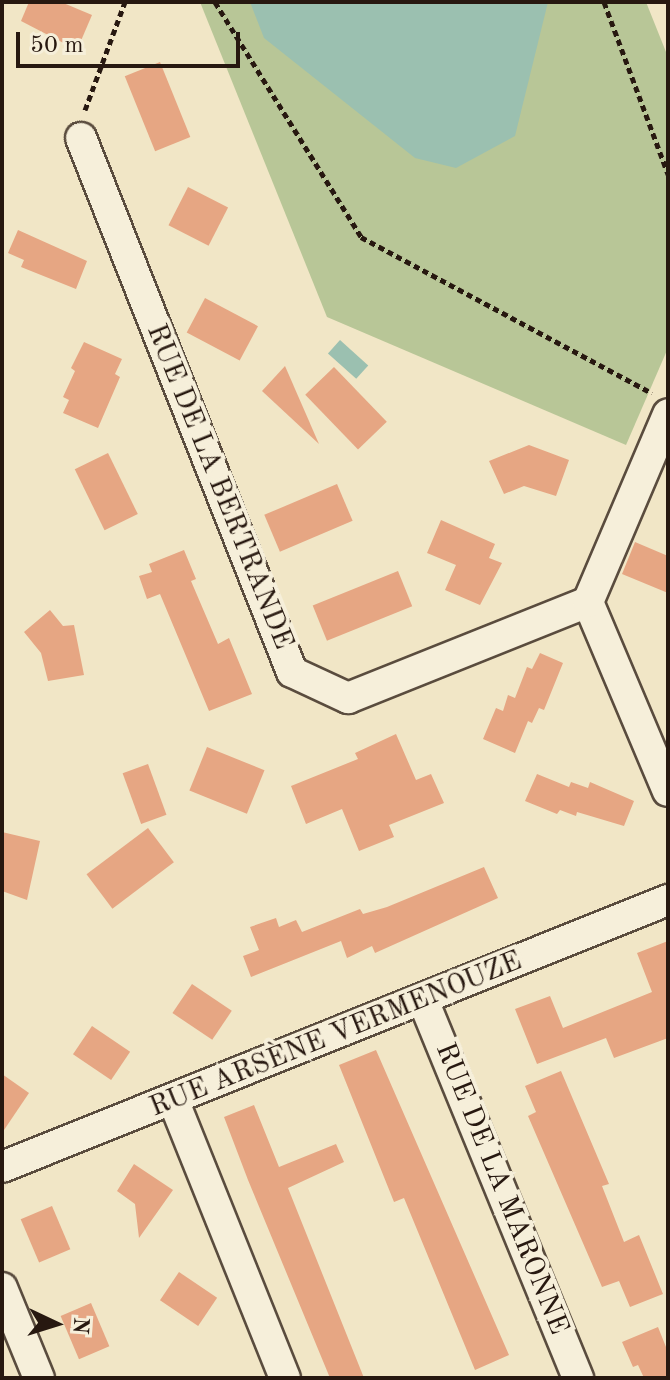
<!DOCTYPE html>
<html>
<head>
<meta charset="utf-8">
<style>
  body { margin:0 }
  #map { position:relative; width:670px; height:1380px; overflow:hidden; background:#f1e6c6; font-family:"Old Standard TT",serif }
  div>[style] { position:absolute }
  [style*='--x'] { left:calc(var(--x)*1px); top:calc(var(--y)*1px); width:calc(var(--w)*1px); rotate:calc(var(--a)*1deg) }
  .green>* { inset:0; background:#b8c697 }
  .water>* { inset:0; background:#9bc0b0; transform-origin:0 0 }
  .building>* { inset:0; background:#e6a683; transform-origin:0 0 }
  .path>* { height:5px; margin-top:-2.5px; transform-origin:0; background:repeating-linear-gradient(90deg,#271810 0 6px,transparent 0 10px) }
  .roads { filter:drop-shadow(2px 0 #5a4c3e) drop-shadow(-2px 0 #5a4c3e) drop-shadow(0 2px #5a4c3e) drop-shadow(0 -2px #5a4c3e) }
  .minor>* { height:30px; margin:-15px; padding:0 15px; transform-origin:15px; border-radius:15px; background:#f6efda }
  span { translate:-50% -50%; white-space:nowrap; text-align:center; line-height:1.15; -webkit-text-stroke:8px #f6efda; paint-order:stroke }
  .street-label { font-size:28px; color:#271810 }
  .frame { position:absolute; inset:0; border:4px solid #271810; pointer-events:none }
  .north { position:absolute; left:16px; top:1284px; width:80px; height:80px; -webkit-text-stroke:6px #f6efda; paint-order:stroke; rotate:94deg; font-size:22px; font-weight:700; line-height:32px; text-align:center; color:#271810 }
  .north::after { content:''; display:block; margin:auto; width:28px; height:36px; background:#271810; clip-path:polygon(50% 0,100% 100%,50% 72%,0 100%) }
  .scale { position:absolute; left:16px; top:32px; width:224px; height:36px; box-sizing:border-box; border:4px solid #271810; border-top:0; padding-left:10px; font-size:24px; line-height:28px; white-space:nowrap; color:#271810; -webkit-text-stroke:6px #f6efda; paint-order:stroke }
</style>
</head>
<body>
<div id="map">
  <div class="green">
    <div style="clip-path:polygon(200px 2px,646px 2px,668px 57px,668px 348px,626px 445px,327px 317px)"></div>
  </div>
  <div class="water">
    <div style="clip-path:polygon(250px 2px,548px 2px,515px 136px,456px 168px,415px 158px,264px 38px)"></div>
    <div style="left:340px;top:340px;width:38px;height:18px;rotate:42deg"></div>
  </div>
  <div class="building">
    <div style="clip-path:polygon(29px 2px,61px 2px,92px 15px,77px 50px,21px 21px)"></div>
    <div style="left:160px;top:62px;width:81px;height:38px;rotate:68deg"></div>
    <div style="left:188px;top:187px;width:45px;height:43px;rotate:27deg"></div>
    <div style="clip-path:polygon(18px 230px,87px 261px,76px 289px,21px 267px,24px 260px,8px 253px)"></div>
    <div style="left:205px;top:298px;width:60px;height:39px;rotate:28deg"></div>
    <div style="clip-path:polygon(84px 342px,122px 359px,115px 374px,120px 377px,98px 428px,63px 413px,69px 400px,63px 397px,75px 371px,71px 368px)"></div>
    <div style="clip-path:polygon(285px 366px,319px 444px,262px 391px)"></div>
    <div style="left:334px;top:367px;width:76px;height:40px;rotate:46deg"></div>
    <div style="clip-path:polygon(529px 445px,569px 460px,556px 496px,524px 486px,504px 494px,489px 461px)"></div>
    <div style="left:108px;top:453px;width:68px;height:37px;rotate:64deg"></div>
    <div style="left:337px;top:484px;width:40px;height:79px;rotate:67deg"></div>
    <div style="clip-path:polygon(441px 520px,495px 544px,489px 558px,502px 563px,480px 605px,445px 590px,456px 565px,427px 553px)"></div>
    <div style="clip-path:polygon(635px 542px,668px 556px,668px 593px,622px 574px)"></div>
    <div style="clip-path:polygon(184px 550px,196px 579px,191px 581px,218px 644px,229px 638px,252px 694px,209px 711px,160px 594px,147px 599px,139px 576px,152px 572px,149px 564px)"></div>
    <div style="left:398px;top:571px;width:38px;height:92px;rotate:68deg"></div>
    <div style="clip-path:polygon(50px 610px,63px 626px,74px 625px,84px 675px,48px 681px,41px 653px,24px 632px)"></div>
    <div style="clip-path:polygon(540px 653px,563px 663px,544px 710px,539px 708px,532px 723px,528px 721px,515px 753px,483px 739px,496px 708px,503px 711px,508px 695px,515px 698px,527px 667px,532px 669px)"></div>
    <div style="clip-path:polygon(396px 734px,416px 780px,431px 774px,444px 803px,389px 825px,394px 837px,359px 851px,342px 809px,306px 824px,291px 786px,358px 759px,355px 753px)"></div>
    <div style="left:207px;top:747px;width:62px;height:47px;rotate:22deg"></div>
    <div style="left:148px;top:764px;width:54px;height:27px;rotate:70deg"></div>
    <div style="clip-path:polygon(537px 774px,569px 787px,571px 782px,588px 788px,590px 782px,634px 801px,624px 826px,577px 812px,576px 816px,560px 810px,557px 814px,525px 801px)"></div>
    <div style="left:148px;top:828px;width:43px;height:77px;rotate:53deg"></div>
    <div style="clip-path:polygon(2px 832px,40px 841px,27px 900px,2px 891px)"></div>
    <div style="clip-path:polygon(484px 867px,498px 898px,375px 953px,372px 946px,347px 958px,341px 941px,251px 977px,243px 956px,259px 950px,250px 927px,276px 918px,279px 927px,296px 920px,302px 932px,360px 909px,363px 914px,387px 907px)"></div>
    <div style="clip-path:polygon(668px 941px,668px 1038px,614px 1058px,606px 1038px,537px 1064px,515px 1009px,550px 996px,563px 1028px,652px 992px,637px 953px)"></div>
    <div style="left:192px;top:984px;width:48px;height:35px;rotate:34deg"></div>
    <div style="left:92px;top:1026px;width:46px;height:34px;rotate:34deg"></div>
    <div style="clip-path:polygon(376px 1050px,509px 1355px,475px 1370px,404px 1198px,394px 1202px,339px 1065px)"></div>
    <div style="clip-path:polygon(561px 1071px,609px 1184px,602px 1186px,624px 1242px,639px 1235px,663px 1294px,630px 1307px,619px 1281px,602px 1287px,528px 1116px,536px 1112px,525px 1086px)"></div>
    <div style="clip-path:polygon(2px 1074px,29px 1093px,2px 1133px)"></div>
    <div style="clip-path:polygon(254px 1105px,279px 1167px,336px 1144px,344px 1162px,288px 1188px,364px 1378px,330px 1378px,248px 1180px,224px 1117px)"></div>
    <div style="clip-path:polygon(134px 1164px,173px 1190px,139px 1238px,135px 1204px,117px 1191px)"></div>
    <div style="left:52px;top:1206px;width:47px;height:34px;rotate:67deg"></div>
    <div style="left:179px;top:1272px;width:46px;height:34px;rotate:34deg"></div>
    <div style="left:91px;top:1303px;width:47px;height:33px;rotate:67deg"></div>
    <div style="clip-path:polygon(658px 1327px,668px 1352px,668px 1378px,644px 1378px,638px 1365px,633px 1367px,622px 1342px)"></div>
  </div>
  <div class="path">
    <div style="--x:215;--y:2;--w:277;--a:58.1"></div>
    <div style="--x:361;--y:237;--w:330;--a:28.2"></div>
    <div style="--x:604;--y:2;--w:184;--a:69.6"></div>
    <div style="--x:85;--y:110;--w:115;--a:-69.7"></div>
  </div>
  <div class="roads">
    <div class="minor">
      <div style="--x:81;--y:138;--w:574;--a:68.44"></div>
      <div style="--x:292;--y:672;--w:62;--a:24.9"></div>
      <div style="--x:348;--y:698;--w:258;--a:-21.8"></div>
      <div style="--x:588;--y:602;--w:205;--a:67.1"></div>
      <div style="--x:588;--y:602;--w:204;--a:-66.9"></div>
      <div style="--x:423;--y:1000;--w:409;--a:67.7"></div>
      <div style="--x:174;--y:1102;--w:297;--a:68.1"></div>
      <div style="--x:2;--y:1167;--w:718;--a:-21.85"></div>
      <div style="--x:2;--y:1288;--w:97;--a:67.7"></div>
    </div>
  </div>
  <div class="street-label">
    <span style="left:219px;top:487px;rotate:68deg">RUE DE LA BERTRANDE</span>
    <span style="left:336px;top:1035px;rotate:-22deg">RUE ARSÈNE VERMENOUZE</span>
    <span style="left:501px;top:1189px;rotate:68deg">RUE DE LA MARONNE</span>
  </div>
  <div class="frame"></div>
  <div class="north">N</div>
  <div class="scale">50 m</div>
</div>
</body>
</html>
